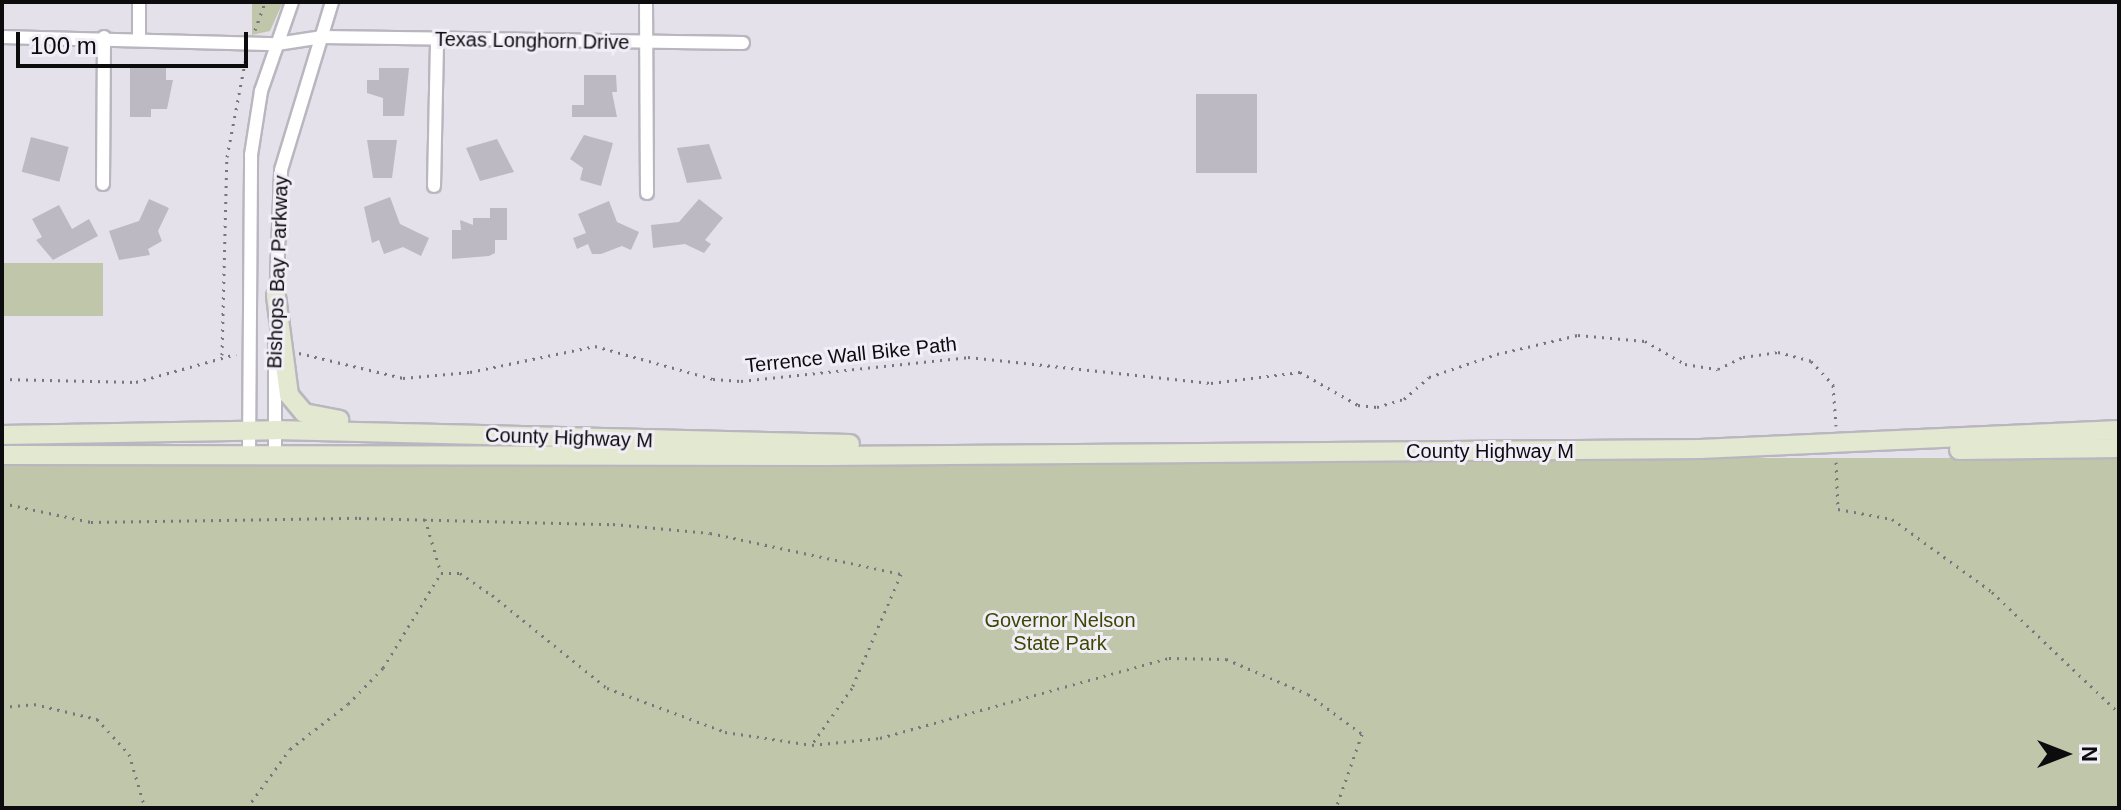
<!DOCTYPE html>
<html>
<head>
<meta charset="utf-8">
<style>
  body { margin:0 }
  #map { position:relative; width:2121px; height:810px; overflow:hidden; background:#e5e1eb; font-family:Arial,sans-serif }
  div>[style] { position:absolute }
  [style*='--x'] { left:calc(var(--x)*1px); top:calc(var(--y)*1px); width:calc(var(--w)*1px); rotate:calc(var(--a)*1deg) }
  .green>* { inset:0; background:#bfc6aa; transform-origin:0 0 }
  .building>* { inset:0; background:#bcb9c2; transform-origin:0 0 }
  .path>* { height:3px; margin-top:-1.5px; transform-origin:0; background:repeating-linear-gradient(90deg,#78767c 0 2px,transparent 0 8px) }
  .roads { filter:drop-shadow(2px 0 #bab6bf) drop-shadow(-2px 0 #bab6bf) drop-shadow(0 2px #bab6bf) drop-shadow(0 -2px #bab6bf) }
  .minor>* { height:12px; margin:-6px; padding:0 6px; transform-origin:6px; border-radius:6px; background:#fff }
  .secondary>* { height:18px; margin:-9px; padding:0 9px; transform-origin:9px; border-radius:9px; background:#e3e8d0 }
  span { translate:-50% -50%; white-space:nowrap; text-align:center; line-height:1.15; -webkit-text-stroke:6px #f2eef8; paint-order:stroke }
  .street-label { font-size:20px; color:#0c0b0e }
  .park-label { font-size:20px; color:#3c4701 }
  .frame { position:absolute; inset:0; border:4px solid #0c0b0e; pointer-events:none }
  .north { position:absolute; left:2025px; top:714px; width:80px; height:80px; -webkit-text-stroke:6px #f2eef8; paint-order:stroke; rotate:90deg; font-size:22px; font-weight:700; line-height:32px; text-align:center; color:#0c0b0e }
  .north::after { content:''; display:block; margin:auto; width:28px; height:36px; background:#0c0b0e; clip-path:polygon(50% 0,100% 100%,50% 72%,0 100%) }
  .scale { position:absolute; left:16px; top:32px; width:232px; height:36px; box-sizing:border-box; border:4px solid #0c0b0e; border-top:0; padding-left:10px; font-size:24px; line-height:28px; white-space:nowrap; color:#0c0b0e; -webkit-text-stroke:6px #f2eef8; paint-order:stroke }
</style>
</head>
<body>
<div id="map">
  <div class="green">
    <div style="clip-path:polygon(252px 2px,283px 2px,270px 31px,252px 35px)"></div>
    <div style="left:103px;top:263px;width:53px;height:101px;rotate:90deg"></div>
    <div style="left:2px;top:458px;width:2117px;height:350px"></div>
  </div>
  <div class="building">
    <div style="clip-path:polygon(130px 67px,166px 67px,166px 80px,173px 80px,167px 109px,151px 109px,151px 117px,130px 117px)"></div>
    <div style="clip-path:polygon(379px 68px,409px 68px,404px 116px,383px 116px,383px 98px,367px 93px,367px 80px,379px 80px)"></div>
    <div style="clip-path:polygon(584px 75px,616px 75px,617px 92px,612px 92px,617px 117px,572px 117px,572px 105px,584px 105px)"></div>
    <div style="left:1196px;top:94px;width:61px;height:79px"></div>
    <div style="clip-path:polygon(584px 135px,613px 143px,601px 186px,580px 180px,583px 168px,570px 159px)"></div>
    <div style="left:31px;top:137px;width:39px;height:36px;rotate:15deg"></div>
    <div style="clip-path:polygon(497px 139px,514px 172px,480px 181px,466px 148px)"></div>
    <div style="clip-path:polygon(367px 140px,397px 140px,392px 178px,373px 178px)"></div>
    <div style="clip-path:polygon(709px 144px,722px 179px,687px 183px,677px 148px)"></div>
    <div style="clip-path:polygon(390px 197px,400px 224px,429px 238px,421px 256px,403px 247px,384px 254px,379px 240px,372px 243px,364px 207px)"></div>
    <div style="clip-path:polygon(149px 199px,169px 208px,158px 231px,162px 241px,148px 249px,150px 255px,119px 260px,109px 231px,139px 221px)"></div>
    <div style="clip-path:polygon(699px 199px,723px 218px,705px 240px,711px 244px,704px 253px,685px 244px,653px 248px,651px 225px,679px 222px)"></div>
    <div style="clip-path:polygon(609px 201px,617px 222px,639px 232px,631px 250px,622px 246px,601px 254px,592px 254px,588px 244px,577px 249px,573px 238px,586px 233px,578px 214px)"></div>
    <div style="clip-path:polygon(59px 205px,72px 229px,89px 219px,98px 236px,53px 260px,36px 240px,42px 237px,32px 219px)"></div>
    <div style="clip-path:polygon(490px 208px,507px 208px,507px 240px,495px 240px,495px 253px,489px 256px,452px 259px,452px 230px,461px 230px,460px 220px,473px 225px,473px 218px,490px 218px)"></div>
  </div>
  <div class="path">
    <div style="--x:255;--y:30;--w:30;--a:-70"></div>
    <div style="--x:299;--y:353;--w:107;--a:13.5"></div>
    <div style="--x:403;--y:378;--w:67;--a:-5.1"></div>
    <div style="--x:470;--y:372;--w:128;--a:-11.7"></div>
    <div style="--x:595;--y:346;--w:123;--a:15.6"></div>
    <div style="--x:713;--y:379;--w:28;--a:4"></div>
    <div style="--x:741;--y:381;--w:228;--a:-6"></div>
    <div style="--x:968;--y:357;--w:244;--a:6.1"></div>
    <div style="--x:1211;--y:383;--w:90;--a:-7"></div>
    <div style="--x:1300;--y:372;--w:67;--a:29.6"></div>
    <div style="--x:1358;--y:405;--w:19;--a:6"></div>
    <div style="--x:1377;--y:407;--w:28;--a:-17"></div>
    <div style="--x:1404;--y:399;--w:33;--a:-41"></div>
    <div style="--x:1429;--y:377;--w:72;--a:-18.7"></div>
    <div style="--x:1497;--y:354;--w:83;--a:-13.2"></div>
    <div style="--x:1578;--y:335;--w:67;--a:5.1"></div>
    <div style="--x:1645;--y:341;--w:46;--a:29.9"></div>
    <div style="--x:1685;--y:364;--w:33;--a:9"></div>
    <div style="--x:1718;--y:369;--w:28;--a:-26"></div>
    <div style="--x:1743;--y:357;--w:35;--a:-8"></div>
    <div style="--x:1778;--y:352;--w:34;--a:15"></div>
    <div style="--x:1811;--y:361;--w:33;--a:47"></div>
    <div style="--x:1833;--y:385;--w:41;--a:85.8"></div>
    <div style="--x:222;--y:355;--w:198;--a:-88.6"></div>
    <div style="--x:227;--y:157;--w:102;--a:-79.2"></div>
    <div style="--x:2;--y:379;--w:134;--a:1.3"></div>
    <div style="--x:136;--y:382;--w:104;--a:-15.6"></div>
    <div style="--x:1836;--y:462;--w:47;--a:87.6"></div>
    <div style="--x:1838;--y:509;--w:55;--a:10.5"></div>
    <div style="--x:1892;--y:519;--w:124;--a:36.1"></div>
    <div style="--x:1992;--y:592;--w:175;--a:43.6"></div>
    <div style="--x:2;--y:503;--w:91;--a:12.1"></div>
    <div style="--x:91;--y:522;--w:268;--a:-0.9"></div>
    <div style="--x:359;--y:518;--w:254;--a:1.4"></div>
    <div style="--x:613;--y:524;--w:97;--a:5.3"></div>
    <div style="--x:710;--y:533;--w:195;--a:12.1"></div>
    <div style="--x:901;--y:574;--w:124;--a:113.3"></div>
    <div style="--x:852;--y:688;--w:69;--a:125.5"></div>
    <div style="--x:425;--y:519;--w:56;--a:73.5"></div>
    <div style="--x:2;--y:707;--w:32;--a:-5"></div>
    <div style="--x:34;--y:704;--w:65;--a:13.4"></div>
    <div style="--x:97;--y:719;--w:47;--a:47.6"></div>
    <div style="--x:129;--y:754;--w:56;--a:73.5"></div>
    <div style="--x:247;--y:808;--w:73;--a:-53.9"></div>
    <div style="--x:290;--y:749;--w:73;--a:-37.8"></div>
    <div style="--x:348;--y:704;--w:50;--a:-45.8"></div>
    <div style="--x:383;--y:668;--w:111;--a:-58.6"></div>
    <div style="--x:441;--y:573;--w:19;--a:0"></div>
    <div style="--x:460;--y:573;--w:39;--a:35"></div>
    <div style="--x:492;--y:595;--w:148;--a:39"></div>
    <div style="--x:607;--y:688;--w:126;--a:20.4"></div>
    <div style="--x:725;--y:732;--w:88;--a:8.5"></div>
    <div style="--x:812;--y:745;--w:68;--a:-5.9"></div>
    <div style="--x:880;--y:738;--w:300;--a:-15.5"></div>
    <div style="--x:1169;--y:658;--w:57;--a:1"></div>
    <div style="--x:1226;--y:659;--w:89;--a:23.1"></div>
    <div style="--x:1308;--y:694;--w:67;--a:36.5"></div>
    <div style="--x:1362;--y:734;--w:78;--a:109.4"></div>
  </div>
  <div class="roads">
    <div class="minor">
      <div style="--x:646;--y:2;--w:191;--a:89.7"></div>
      <div style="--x:2;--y:37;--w:275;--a:1.5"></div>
      <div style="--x:277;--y:44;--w:46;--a:-8.8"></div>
      <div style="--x:322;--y:37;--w:421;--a:0.8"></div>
      <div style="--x:139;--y:37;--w:35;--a:-90"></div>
      <div style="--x:103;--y:184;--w:147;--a:-89.6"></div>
      <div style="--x:434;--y:186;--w:147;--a:-88.8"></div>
      <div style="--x:276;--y:303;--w:133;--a:-87.8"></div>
      <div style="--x:281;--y:170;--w:176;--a:-73.1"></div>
      <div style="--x:249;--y:454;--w:299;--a:-89.6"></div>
      <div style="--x:251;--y:155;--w:65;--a:-81.1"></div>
      <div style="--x:261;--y:91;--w:94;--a:-70.8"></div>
      <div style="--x:275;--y:454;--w:113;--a:-90"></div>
    </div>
    <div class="secondary">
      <div style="--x:276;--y:296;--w:100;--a:82.5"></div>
      <div style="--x:289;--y:395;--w:23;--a:50"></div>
      <div style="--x:304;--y:413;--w:36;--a:11"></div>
      <div style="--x:2;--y:435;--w:273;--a:-1"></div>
      <div style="--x:275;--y:430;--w:575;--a:1.39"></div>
      <div style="--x:1959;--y:450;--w:160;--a:-0.7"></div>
      <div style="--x:2;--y:455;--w:824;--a:0.07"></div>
      <div style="--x:826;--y:456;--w:874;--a:-0.46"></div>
      <div style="--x:1700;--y:449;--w:419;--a:-2.6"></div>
    </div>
  </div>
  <div class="street-label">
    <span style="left:532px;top:41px;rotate:1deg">Texas Longhorn Drive</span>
    <span style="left:278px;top:272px;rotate:-88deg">Bishops Bay Parkway</span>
    <span style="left:851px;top:355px;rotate:-6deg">Terrence Wall Bike Path</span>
    <span style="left:569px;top:438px;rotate:2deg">County Highway M</span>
    <span style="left:1490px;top:451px">County Highway M</span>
  </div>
  <div class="park-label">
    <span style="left:1060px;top:632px">Governor Nelson<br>State Park</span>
  </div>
  <div class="frame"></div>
  <div class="north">N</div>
  <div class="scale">100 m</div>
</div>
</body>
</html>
